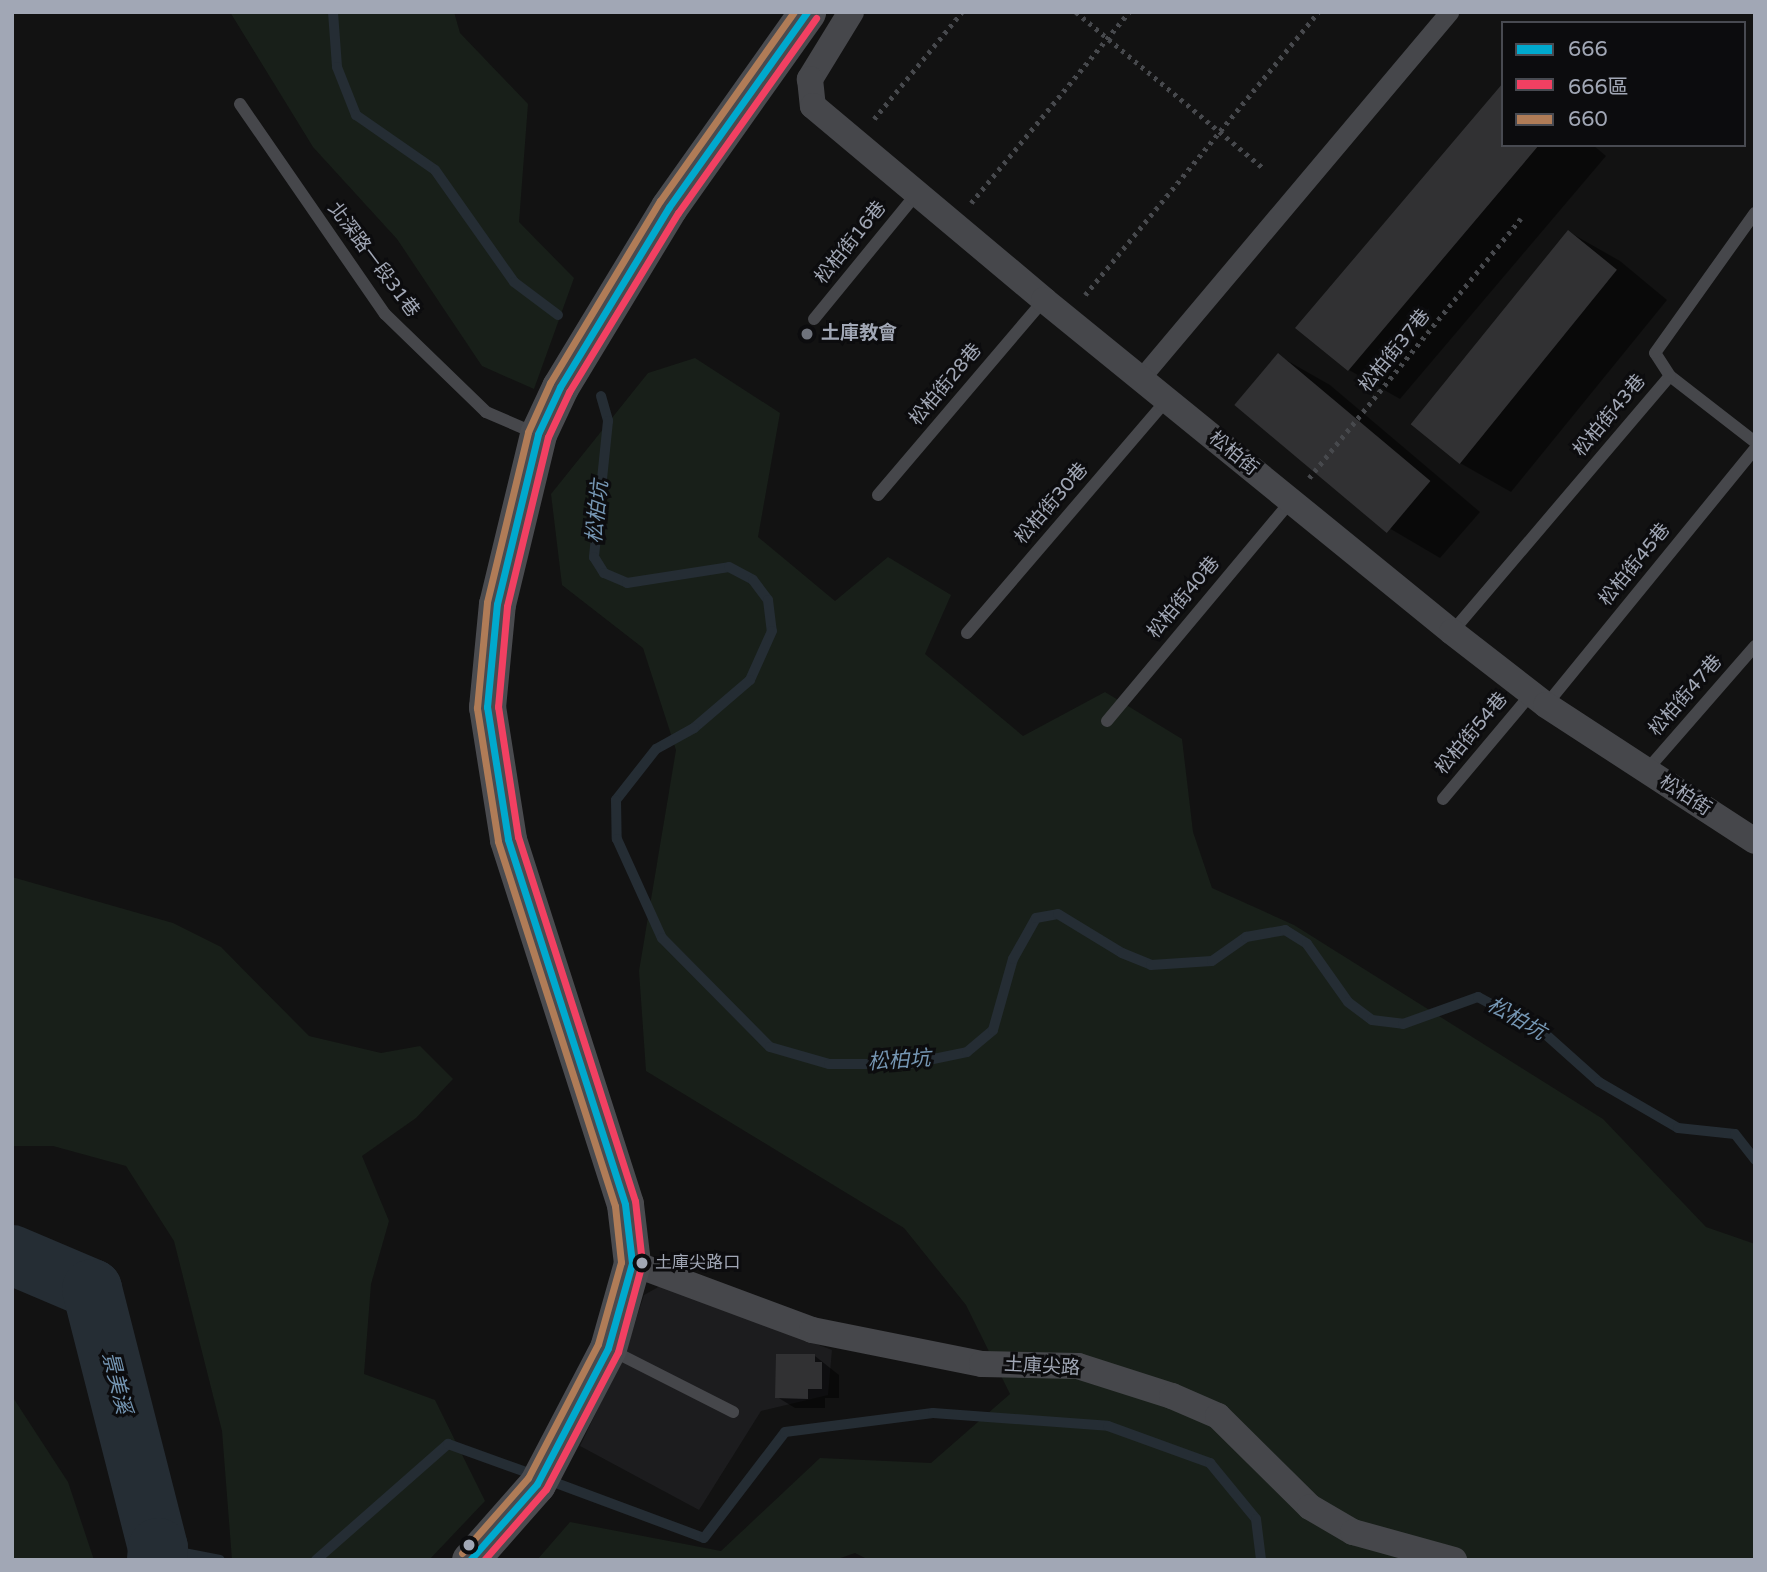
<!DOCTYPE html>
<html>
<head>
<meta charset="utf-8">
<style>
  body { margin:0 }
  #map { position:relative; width:1767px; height:1572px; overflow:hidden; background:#121212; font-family:"Varela Round","Noto Sans TC",sans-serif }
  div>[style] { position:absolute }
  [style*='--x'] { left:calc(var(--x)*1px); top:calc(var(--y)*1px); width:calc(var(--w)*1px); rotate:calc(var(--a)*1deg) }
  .built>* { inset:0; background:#1c1c1e }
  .green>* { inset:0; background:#181f19 }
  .shadow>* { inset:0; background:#0007 }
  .stream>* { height:10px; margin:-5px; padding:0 5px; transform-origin:5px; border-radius:5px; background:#252d34 }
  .river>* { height:60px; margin:-30px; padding:0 30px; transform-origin:30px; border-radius:30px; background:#252d34 }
  .building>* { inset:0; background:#313133; transform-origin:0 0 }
  .path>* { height:4.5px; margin-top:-2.25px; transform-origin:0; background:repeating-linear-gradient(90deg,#47494d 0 3.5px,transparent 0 8.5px) }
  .service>* { height:12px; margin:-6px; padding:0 6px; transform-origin:6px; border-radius:6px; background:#46474b }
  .pedestrian>* { height:19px; margin:-9.5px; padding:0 9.5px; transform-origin:9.5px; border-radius:9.5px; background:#46474b }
  .minor>* { height:26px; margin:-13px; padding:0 13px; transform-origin:13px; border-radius:13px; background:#46474b }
  .secondary>* { height:37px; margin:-18.5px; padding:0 18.5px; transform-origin:18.5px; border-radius:18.5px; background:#4a4b4f }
  .bus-1>* { height:7px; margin:-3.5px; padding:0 3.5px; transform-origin:3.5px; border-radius:3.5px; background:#00a9ce }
  .bus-2>* { height:7px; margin:-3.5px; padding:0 3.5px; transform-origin:3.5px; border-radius:3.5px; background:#f24062 }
  .bus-3>* { height:7px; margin:-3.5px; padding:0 3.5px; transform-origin:3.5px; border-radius:3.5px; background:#b07c57 }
  .dots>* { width:19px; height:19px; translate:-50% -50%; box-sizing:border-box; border:4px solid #0c0c0e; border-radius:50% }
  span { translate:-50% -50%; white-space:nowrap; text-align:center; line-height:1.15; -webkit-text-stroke:6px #0c0c0e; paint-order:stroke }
  .bus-label { font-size:17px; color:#a1a7b5 }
  .left { translate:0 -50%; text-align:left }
  .street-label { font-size:19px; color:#a1a7b5 }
  .poi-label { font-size:19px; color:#a1a7b5; font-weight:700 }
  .water-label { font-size:21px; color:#7596b3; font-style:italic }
  .frame { position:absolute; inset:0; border:14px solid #a1a7b5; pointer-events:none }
  .legend { position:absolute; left:1501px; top:21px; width:245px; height:126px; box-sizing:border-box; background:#0c0c0e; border:2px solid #484a51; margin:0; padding:9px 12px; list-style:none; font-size:21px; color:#a1a7b5 }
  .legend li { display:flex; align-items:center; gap:14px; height:35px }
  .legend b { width:35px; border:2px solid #484a51 }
</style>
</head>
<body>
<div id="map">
  <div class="built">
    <div style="clip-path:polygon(662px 1285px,832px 1350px,828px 1395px,761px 1411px,699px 1510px,580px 1446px,626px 1350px,644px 1295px)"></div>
  </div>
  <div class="green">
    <div style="clip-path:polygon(230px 12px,454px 12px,460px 33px,528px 104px,519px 222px,574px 278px,534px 389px,482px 366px,397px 239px,313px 147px)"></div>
    <div style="clip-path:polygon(695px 358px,780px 413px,758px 537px,835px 601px,888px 557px,951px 595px,925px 654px,1023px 736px,1105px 692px,1182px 739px,1193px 832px,1212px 888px,1294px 925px,1603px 1119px,1706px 1227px,1755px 1244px,1755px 1560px,869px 1560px,855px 1553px,835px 1560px,537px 1560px,570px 1522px,721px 1551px,820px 1458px,931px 1463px,1010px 1394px,966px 1305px,904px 1228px,646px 1071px,639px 971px,676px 750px,643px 648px,562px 585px,551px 494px,648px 373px)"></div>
    <div style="clip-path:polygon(12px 877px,173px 923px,221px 947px,309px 1036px,381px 1053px,420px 1046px,453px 1079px,416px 1118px,362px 1156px,389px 1221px,371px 1284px,364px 1374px,435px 1400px,485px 1501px,429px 1560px,232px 1560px,222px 1431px,174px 1241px,126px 1166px,53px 1146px,12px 1146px)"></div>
    <div style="clip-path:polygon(12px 1396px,68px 1482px,94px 1560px,12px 1560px)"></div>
  </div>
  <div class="shadow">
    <div style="clip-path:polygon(1503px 145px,1593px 145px,1606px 156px,1400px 399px,1349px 370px)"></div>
    <div style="clip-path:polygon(1569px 232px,1620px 261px,1667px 300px,1511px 492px,1460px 463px,1414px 424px)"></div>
    <div style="clip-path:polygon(1279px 356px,1330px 385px,1480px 512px,1440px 558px,1389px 528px)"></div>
    <div style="clip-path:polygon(815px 1356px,839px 1375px,839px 1398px,825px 1398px,825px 1408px,795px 1408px,777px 1397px)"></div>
  </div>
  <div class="stream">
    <div style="--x:333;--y:12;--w:55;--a:85.8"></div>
    <div style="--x:337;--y:67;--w:52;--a:68.4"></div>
    <div style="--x:356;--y:115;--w:96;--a:34.8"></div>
    <div style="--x:435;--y:170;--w:137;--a:54.8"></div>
    <div style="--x:514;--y:282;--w:55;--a:36.9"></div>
    <div style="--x:601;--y:396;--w:26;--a:74"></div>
    <div style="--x:608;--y:421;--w:137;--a:95.9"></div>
    <div style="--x:594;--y:557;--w:19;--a:58"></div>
    <div style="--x:604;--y:573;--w:25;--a:23"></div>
    <div style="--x:627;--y:583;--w:103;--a:-8.9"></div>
    <div style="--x:729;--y:567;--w:27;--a:28"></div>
    <div style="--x:753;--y:580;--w:25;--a:53"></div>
    <div style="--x:768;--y:600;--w:31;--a:83"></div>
    <div style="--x:772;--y:631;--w:54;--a:114.2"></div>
    <div style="--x:750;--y:680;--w:74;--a:139.4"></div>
    <div style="--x:694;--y:728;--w:43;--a:151.1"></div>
    <div style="--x:656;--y:749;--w:65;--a:128.1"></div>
    <div style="--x:616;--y:800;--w:39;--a:89"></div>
    <div style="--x:617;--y:839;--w:109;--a:65.6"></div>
    <div style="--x:662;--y:938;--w:153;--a:45.3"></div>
    <div style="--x:770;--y:1047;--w:61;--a:16.1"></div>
    <div style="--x:829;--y:1064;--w:80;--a:0"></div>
    <div style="--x:909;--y:1064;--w:59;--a:-11.7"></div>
    <div style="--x:967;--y:1052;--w:34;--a:-40"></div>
    <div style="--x:993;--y:1030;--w:74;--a:-74.3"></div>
    <div style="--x:1013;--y:959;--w:47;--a:-60.7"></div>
    <div style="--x:1036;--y:918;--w:22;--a:-10"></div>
    <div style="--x:1058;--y:914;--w:75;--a:31.4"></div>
    <div style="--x:1122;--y:953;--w:31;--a:22"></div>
    <div style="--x:1151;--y:965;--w:61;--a:-3.8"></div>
    <div style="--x:1212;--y:961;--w:42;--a:-35.2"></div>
    <div style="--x:1246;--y:937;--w:40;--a:-10"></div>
    <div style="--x:1285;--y:930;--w:26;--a:32"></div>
    <div style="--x:1307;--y:944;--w:71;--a:54.7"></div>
    <div style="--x:1348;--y:1002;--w:30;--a:37"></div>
    <div style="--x:1372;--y:1020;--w:31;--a:7"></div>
    <div style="--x:1403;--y:1024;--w:80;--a:-19.8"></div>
    <div style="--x:1478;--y:997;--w:74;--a:28.3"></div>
    <div style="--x:1543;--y:1032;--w:75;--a:41.8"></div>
    <div style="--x:1599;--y:1082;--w:91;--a:30.2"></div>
    <div style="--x:1678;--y:1128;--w:57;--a:6"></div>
    <div style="--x:1735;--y:1134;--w:33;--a:52"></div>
    <div style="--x:548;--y:1480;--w:166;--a:20.4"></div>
    <div style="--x:704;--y:1538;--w:133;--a:-52.6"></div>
    <div style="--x:785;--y:1432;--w:149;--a:-7.3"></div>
    <div style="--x:933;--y:1413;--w:175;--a:4.2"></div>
    <div style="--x:1108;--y:1426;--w:109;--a:19.9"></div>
    <div style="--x:1210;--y:1463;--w:72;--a:50.6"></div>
    <div style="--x:1256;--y:1519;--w:41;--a:83"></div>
    <div style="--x:158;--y:1548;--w:63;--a:11"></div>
    <div style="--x:316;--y:1560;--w:176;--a:-41.3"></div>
    <div style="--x:448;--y:1444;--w:91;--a:19.8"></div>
  </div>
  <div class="river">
    <div style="--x:12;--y:1255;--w:87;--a:23"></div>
    <div style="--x:92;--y:1289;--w:267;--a:75.7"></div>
    <div style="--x:158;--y:1548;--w:12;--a:95"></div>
  </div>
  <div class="building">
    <div style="clip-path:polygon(1503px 83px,1503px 145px,1539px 145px,1348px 371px,1295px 328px)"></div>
    <div style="left:1568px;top:230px;width:63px;height:250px;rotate:39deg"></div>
    <div style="left:1278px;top:353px;width:199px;height:68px;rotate:40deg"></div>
    <div style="clip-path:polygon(776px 1354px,815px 1354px,815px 1362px,822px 1362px,822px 1389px,808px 1389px,808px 1399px,775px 1398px)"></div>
  </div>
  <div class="path">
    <div style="--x:1076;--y:12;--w:242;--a:39.8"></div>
    <div style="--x:874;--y:119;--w:139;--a:-50.6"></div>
    <div style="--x:971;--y:203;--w:248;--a:-50.4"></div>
    <div style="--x:1085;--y:295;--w:367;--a:-50.5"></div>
    <div style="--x:1309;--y:478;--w:335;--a:-50.8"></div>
  </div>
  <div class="service">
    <div style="--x:240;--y:104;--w:255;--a:55.4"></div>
    <div style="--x:385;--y:314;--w:141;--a:44.1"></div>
    <div style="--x:486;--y:412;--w:56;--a:23.3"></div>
    <div style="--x:814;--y:319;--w:163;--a:-50.7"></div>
    <div style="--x:1670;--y:376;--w:108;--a:37.8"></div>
    <div style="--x:878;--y:495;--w:256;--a:-49.6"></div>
    <div style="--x:1452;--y:632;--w:336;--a:-49.6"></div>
    <div style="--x:1670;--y:376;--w:27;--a:-123"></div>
    <div style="--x:1655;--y:353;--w:172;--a:-54.5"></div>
    <div style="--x:967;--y:633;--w:307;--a:-49.4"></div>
    <div style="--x:1546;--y:705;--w:330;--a:-50.8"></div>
    <div style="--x:1107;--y:721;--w:287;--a:-50.1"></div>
    <div style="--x:1646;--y:771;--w:166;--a:-48.9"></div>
    <div style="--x:1443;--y:799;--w:137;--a:-50"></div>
    <div style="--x:611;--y:1350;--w:137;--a:26.9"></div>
  </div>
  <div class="pedestrian">
    <div style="--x:1140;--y:379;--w:480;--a:-49.9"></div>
  </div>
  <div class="minor">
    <div style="--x:851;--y:12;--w:79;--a:121.5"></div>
    <div style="--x:810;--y:79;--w:27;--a:84"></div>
    <div style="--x:813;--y:106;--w:302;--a:40"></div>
    <div style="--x:1044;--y:300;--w:526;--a:39.14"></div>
    <div style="--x:1452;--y:632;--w:119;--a:37.8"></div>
    <div style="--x:1546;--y:705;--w:249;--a:33.1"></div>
    <div style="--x:632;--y:1263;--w:192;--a:20.4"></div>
    <div style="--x:812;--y:1330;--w:173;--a:11.3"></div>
    <div style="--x:982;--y:1364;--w:96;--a:1.2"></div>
    <div style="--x:1078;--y:1366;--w:99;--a:17.7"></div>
    <div style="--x:1172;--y:1396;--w:50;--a:23.5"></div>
    <div style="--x:1218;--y:1416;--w:129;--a:44.7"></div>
    <div style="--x:1310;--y:1507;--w:50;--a:30.2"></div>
    <div style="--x:1353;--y:1532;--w:105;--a:15.5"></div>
  </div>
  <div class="secondary">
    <div style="--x:470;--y:1560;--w:101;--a:-48.6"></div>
    <div style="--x:537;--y:1484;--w:153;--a:-62.4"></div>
    <div style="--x:608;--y:1348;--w:88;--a:-74.2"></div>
    <div style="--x:632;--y:1263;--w:59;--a:-96.8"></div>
    <div style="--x:625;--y:1204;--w:383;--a:-107.8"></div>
    <div style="--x:508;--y:839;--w:134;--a:-99"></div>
    <div style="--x:487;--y:707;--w:103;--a:-84.5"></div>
    <div style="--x:497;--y:604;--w:175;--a:-76.4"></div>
    <div style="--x:538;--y:434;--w:52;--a:-64.9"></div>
    <div style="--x:560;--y:387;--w:210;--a:-58.8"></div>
    <div style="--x:669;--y:207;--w:239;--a:-54.7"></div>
  </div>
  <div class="bus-1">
    <div style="--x:470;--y:1560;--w:101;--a:-48.6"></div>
    <div style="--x:537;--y:1484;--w:153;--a:-62.4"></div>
    <div style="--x:608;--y:1348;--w:88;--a:-74.2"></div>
    <div style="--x:632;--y:1263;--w:59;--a:-96.8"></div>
    <div style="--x:625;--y:1204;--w:383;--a:-107.8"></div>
    <div style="--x:508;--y:839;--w:134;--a:-99"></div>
    <div style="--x:487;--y:707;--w:103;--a:-84.5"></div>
    <div style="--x:497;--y:604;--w:175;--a:-76.4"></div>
    <div style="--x:538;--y:434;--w:52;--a:-64.9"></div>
    <div style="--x:560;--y:387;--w:210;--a:-58.8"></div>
    <div style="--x:669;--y:207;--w:239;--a:-54.7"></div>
  </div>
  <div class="bus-2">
    <div style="--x:484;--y:1560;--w:94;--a:-48.9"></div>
    <div style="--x:546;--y:1489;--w:155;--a:-62.3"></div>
    <div style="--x:618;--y:1352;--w:92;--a:-74.9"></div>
    <div style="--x:642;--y:1263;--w:62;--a:-96.4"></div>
    <div style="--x:635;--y:1201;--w:382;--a:-107.8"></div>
    <div style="--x:518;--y:837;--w:132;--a:-98.7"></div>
    <div style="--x:498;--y:707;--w:101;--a:-84.9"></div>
    <div style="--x:507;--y:606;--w:174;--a:-76.4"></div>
    <div style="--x:548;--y:437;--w:50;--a:-65"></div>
    <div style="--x:569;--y:392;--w:210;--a:-58.7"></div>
    <div style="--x:678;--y:213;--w:239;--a:-54.7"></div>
  </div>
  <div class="bus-3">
    <div style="--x:462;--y:1553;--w:100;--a:-48.7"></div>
    <div style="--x:528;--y:1478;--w:151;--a:-62.4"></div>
    <div style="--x:598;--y:1344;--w:85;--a:-74.3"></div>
    <div style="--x:621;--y:1262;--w:56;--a:-96.1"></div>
    <div style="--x:615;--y:1206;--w:383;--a:-107.8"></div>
    <div style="--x:498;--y:841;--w:135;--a:-99"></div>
    <div style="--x:477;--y:708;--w:106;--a:-84.6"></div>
    <div style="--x:487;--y:602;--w:175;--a:-76.4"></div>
    <div style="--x:528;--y:432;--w:54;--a:-65.8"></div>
    <div style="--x:550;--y:383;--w:213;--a:-58.9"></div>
    <div style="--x:660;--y:201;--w:232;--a:-54.7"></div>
  </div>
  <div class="dots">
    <div style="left:807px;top:334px;background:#6f737c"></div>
    <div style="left:642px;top:1263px;background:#a1a7b5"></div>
    <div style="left:469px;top:1545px;background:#a1a7b5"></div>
  </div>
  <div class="bus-label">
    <span class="left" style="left:655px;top:1263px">土庫尖路口</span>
  </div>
  <div class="street-label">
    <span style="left:851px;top:243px;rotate:-51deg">松柏街16巷</span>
    <span style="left:373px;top:260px;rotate:53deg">北深路一段31巷</span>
    <span style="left:1395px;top:351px;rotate:-51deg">松柏街37巷</span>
    <span style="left:946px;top:385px;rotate:-50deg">松柏街28巷</span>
    <span style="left:1610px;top:416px;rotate:-50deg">松柏街43巷</span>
    <span style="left:1233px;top:454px;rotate:39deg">松柏街</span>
    <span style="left:1052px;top:504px;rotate:-49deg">松柏街30巷</span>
    <span style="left:1635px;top:565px;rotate:-51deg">松柏街45巷</span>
    <span style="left:1184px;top:598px;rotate:-50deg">松柏街40巷</span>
    <span style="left:1686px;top:696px;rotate:-49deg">松柏街47巷</span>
    <span style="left:1472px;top:734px;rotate:-50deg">松柏街54巷</span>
    <span style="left:1685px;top:796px;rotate:33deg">松柏街</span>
    <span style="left:1042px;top:1367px;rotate:3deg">土庫尖路</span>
  </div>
  <div class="poi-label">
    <span class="left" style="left:821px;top:334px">土庫教會</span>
  </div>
  <div class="water-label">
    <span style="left:598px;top:512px;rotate:-84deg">松柏坑</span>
    <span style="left:1516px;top:1019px;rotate:30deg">松柏坑</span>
    <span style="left:899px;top:1061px;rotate:-4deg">松柏坑</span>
    <span style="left:116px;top:1383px;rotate:76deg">景美溪</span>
  </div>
  <div class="frame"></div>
  <ul class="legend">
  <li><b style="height:9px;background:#00a9ce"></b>666</li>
  <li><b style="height:9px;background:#f24062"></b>666區</li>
  <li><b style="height:9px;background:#b07c57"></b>660</li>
  </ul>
</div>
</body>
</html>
